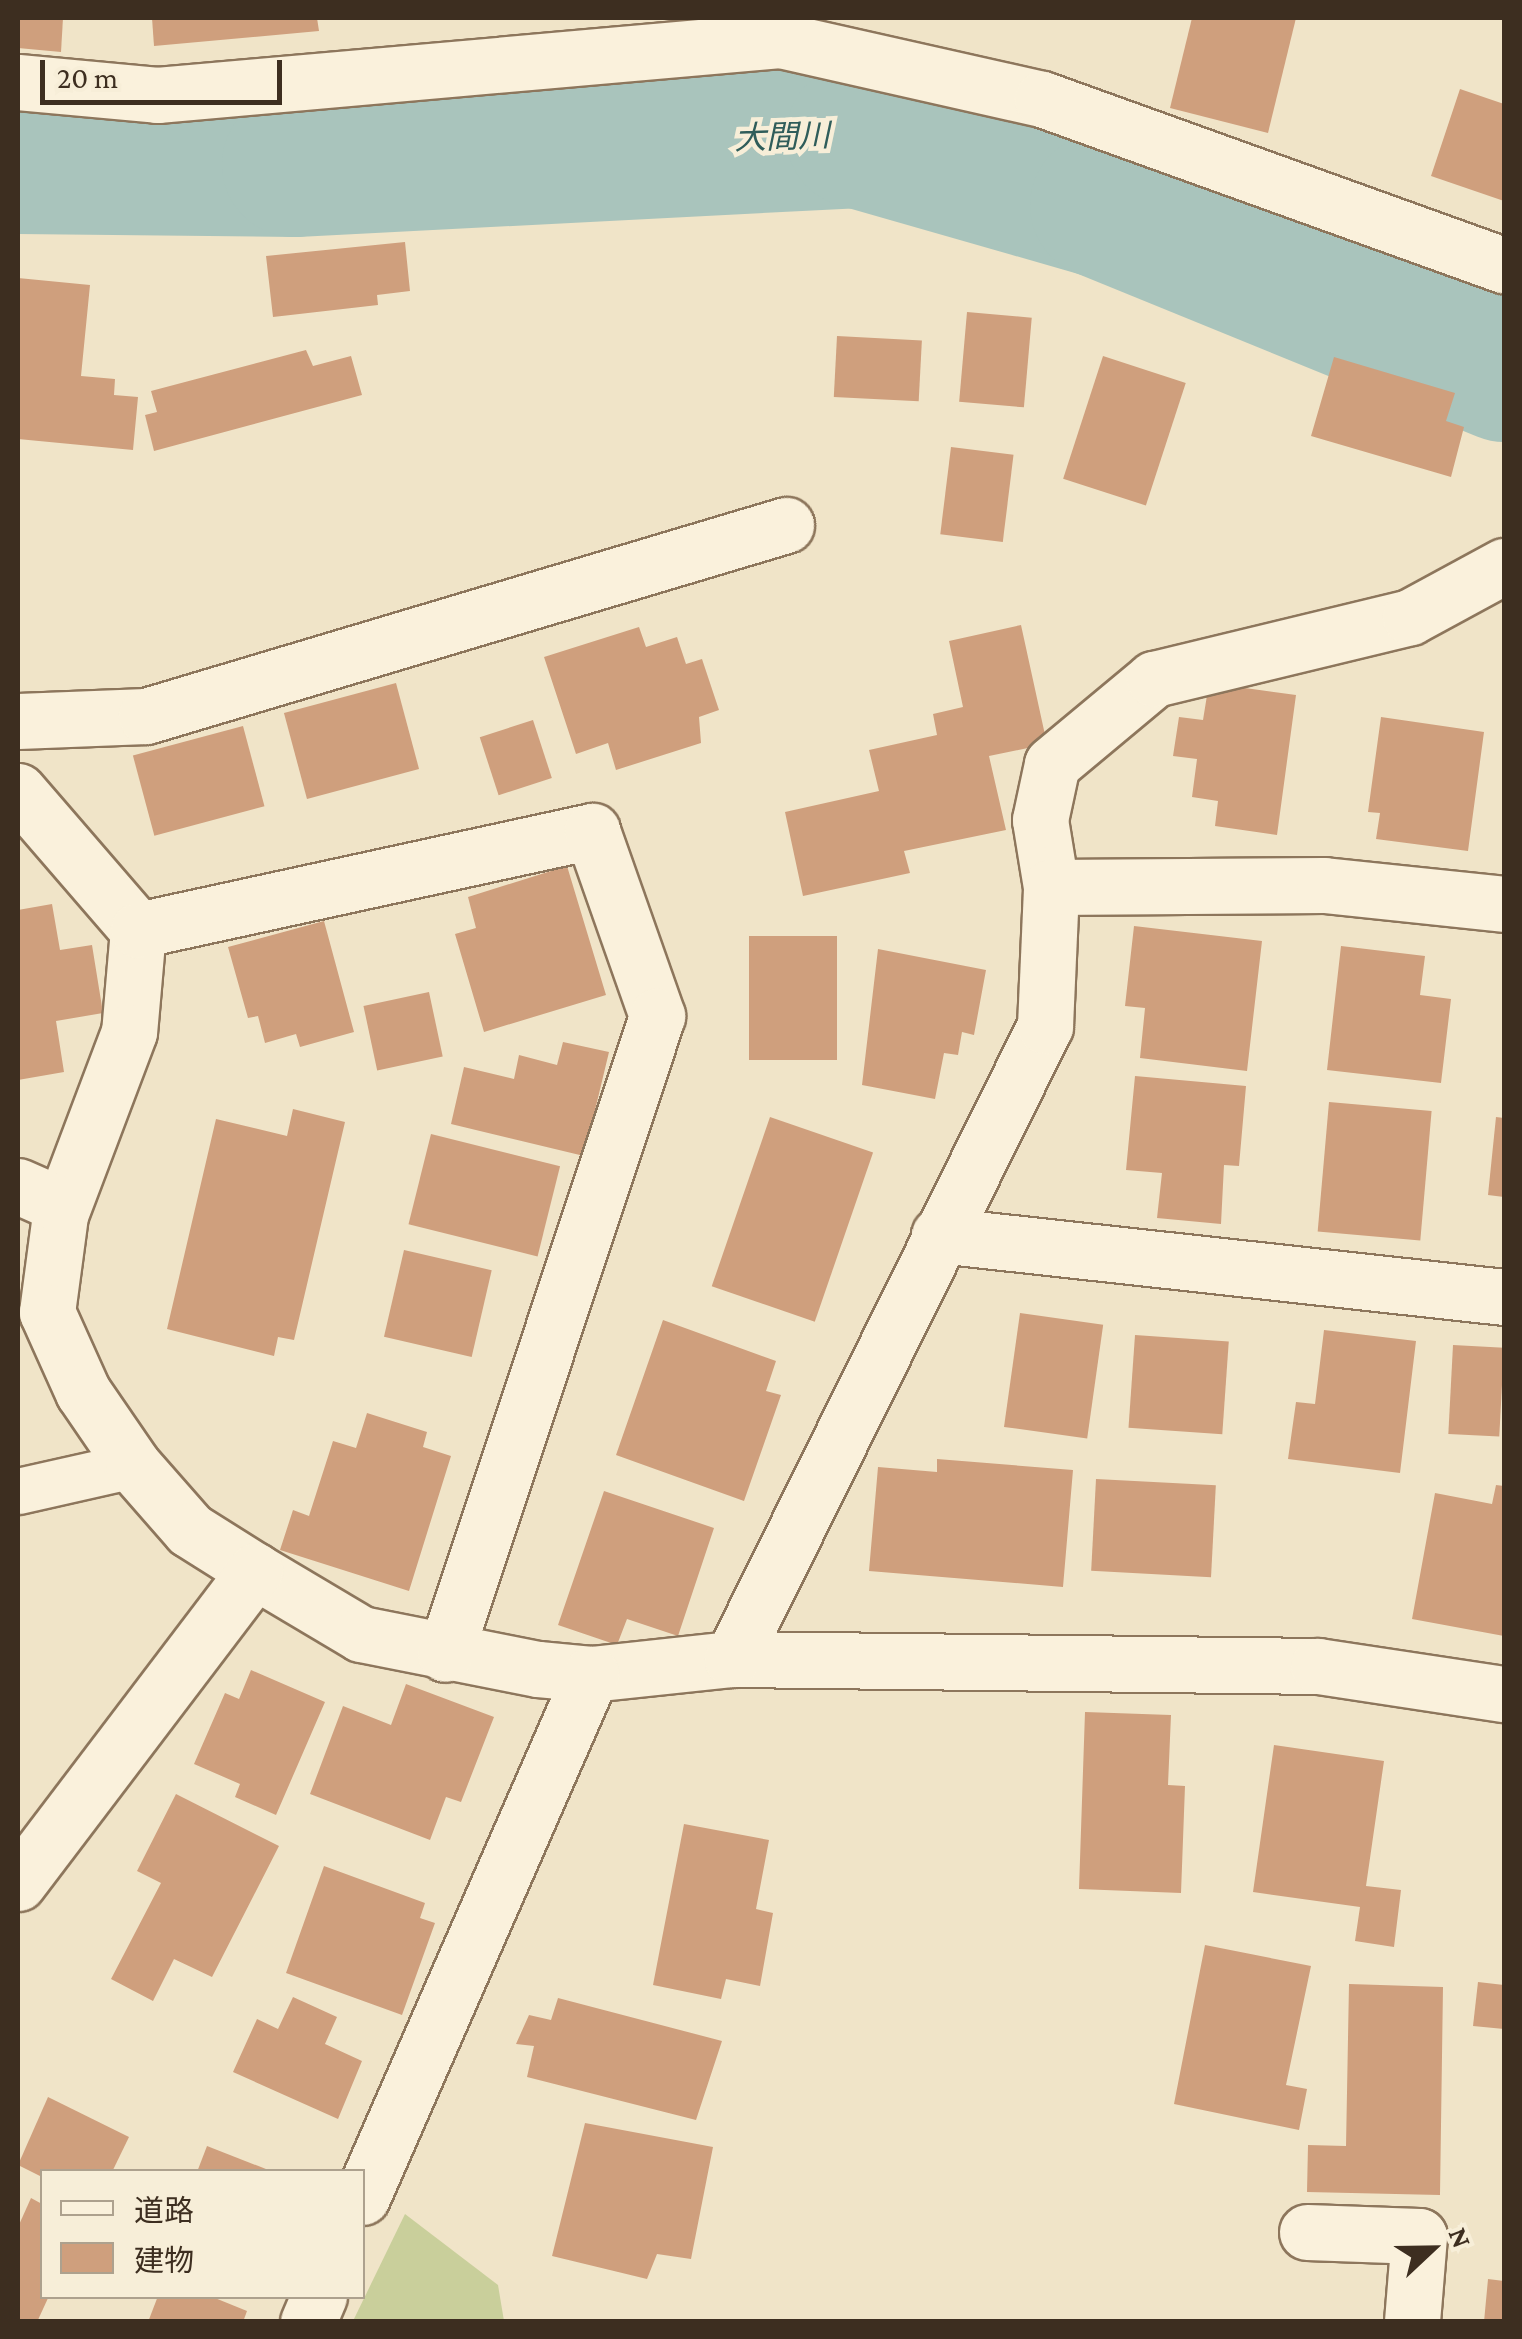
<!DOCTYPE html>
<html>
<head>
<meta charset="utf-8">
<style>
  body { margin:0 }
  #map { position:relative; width:1522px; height:2339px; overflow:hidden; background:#f0e4c8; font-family:"Crimson Pro","Noto Sans JP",serif }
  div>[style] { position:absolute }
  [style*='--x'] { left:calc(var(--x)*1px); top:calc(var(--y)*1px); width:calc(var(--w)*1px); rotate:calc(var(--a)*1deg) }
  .green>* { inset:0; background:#c9cf9b }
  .river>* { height:145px; margin:-72.5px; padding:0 72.5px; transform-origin:72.5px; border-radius:72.5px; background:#a9c4bc }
  .building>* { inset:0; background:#cf9f7d; transform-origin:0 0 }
  .roads { filter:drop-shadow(2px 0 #8d765c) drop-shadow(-2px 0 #8d765c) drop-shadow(0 2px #8d765c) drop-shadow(0 -2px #8d765c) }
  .lane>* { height:45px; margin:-22.5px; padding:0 22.5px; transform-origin:22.5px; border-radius:22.5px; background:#faf1dc }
  .street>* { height:55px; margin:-27.5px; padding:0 27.5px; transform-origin:27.5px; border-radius:27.5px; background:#faf1dc }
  span { translate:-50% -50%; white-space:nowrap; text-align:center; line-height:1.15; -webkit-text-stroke:9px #f7eed8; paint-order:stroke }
  .water-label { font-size:32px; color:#2f5d5a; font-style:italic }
  .frame { position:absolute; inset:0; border:20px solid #3d2e20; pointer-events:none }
  .legend { position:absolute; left:40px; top:2169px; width:325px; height:130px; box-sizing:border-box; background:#f7eed8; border:2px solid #ada18e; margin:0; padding:12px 18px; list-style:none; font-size:30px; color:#3d2e20 }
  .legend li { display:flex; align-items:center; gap:20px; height:50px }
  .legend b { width:50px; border:2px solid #ada18e }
  .north { position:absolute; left:1382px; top:2199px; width:100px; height:100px; -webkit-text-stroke:8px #f7eed8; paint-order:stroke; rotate:68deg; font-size:28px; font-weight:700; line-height:40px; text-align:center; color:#3d2e20 }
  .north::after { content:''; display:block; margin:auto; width:35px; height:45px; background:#3d2e20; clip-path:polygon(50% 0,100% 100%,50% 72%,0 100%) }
  .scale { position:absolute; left:40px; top:60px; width:242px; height:45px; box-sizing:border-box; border:5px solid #3d2e20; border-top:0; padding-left:12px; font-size:30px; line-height:35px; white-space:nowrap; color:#3d2e20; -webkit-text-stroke:8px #f7eed8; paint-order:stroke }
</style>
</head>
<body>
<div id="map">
  <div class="green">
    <div style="clip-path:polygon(405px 2214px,498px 2285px,504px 2321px,353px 2321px)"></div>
  </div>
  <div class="river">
    <div style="--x:18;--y:161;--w:276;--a:0.6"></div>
    <div style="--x:294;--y:164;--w:565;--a:-2.94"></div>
    <div style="--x:858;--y:135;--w:254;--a:16"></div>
    <div style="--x:1102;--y:205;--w:434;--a:22.2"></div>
  </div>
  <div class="building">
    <div style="clip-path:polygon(18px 18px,63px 18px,61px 52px,18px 48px)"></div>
    <div style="clip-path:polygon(152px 18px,317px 18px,319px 31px,154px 46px)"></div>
    <div style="clip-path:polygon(1192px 18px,1296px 18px,1268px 133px,1170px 108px)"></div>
    <div style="clip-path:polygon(1460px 89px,1504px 104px,1504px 201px,1431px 176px)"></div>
    <div style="clip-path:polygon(405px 242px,410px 291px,377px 295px,378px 305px,273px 317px,266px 256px)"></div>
    <div style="clip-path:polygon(18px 278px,90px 285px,81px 376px,115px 379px,114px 395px,138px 397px,133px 450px,18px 439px)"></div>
    <div style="left:967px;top:312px;width:65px;height:90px;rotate:5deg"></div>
    <div style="left:837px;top:336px;width:85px;height:61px;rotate:3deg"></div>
    <div style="clip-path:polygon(306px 350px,313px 366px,351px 356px,362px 395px,154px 451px,145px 415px,157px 412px,151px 391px)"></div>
    <div style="left:1103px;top:356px;width:87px;height:129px;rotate:18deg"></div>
    <div style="clip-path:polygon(1334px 357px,1455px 393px,1446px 421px,1464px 427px,1451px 477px,1311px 436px)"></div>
    <div style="left:951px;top:447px;width:63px;height:88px;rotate:7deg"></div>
    <div style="clip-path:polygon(1021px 625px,1047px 744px,989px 756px,1006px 830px,904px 851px,910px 873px,803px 896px,785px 812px,879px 791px,869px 750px,937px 735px,933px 714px,963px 707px,949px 641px)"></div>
    <div style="clip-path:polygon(639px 627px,646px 647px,677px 637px,686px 664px,702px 659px,719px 710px,699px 717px,701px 743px,616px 770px,608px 743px,576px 754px,544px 657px)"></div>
    <div style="left:396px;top:683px;width:89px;height:116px;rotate:75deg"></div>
    <div style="clip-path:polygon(1209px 683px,1296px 695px,1277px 835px,1215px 826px,1218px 801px,1192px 797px,1197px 759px,1173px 756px,1179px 717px,1203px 720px)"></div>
    <div style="clip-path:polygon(1381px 717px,1484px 732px,1468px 851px,1376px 839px,1380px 813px,1368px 812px)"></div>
    <div style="left:533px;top:720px;width:61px;height:56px;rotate:72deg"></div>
    <div style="left:243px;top:726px;width:83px;height:114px;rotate:75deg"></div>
    <div style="clip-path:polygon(567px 866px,606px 995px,484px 1032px,455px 934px,476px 928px,468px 897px)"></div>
    <div style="clip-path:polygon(52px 904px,60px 950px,92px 945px,103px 1013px,56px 1021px,64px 1072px,18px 1080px,18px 910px)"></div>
    <div style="clip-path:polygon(324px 921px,354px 1032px,300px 1047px,296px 1034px,265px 1043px,258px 1016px,248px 1018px,228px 947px)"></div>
    <div style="clip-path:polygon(1134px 926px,1262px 941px,1247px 1071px,1140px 1058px,1145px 1008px,1125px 1006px)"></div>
    <div style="left:749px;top:936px;width:88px;height:124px"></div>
    <div style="clip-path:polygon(1341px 946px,1425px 956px,1420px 995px,1451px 999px,1441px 1083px,1327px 1070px)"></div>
    <div style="clip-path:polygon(878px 949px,986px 970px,974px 1035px,962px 1032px,958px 1055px,944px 1053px,935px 1099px,862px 1085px)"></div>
    <div style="left:429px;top:992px;width:66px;height:67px;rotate:78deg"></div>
    <div style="clip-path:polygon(563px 1042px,609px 1052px,584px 1156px,451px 1124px,464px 1067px,514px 1079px,519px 1055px,557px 1065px)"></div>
    <div style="clip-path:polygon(1135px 1076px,1246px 1086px,1239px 1166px,1224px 1165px,1221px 1224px,1157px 1218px,1162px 1173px,1126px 1170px)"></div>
    <div style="left:1329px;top:1102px;width:103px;height:130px;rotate:5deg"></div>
    <div style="clip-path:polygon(293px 1109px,345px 1122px,294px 1340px,278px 1337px,274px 1356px,167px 1329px,216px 1119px,287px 1136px)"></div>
    <div style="left:770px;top:1117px;width:109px;height:179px;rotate:19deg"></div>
    <div style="clip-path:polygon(1496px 1117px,1504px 1118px,1504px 1197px,1488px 1195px)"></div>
    <div style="left:431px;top:1134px;width:133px;height:93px;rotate:14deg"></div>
    <div style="left:404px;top:1250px;width:90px;height:89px;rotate:13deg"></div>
    <div style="left:1020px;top:1313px;width:84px;height:115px;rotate:8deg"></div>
    <div style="clip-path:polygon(663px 1320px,776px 1361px,766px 1391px,781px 1395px,744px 1501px,616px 1455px)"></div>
    <div style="clip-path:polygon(1324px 1330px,1416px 1341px,1400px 1473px,1288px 1459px,1296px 1402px,1315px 1404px)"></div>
    <div style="left:1135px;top:1335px;width:94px;height:93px;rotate:4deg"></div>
    <div style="left:1453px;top:1345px;width:51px;height:89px;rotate:3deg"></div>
    <div style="clip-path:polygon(367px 1413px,427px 1432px,423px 1447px,451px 1456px,409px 1591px,280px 1550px,293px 1510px,309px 1516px,333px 1441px,356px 1448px)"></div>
    <div style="clip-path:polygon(937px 1459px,1073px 1470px,1063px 1587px,869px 1571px,878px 1467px,937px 1472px)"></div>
    <div style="left:1096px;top:1479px;width:120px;height:92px;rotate:3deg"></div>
    <div style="clip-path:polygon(1496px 1485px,1504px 1486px,1504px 1636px,1412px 1619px,1435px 1493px,1492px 1504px)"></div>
    <div style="clip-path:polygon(604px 1491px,714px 1528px,678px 1636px,627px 1619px,617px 1645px,558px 1625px)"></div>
    <div style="clip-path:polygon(251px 1670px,325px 1702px,276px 1815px,235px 1797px,240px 1784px,194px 1764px,225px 1693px,239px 1699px)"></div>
    <div style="clip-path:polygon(406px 1684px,494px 1717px,461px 1802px,446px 1797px,430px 1840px,310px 1794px,343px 1706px,391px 1725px)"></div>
    <div style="clip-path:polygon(1085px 1712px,1171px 1715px,1168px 1785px,1185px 1786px,1181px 1893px,1079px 1889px)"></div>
    <div style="clip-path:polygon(1274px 1745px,1384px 1761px,1366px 1886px,1401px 1890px,1394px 1947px,1355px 1941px,1360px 1907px,1253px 1892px)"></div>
    <div style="clip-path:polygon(176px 1794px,279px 1846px,212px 1977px,174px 1959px,153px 2001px,111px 1979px,161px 1883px,137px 1871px)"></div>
    <div style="clip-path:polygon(684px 1824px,769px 1840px,756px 1909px,773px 1913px,760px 1986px,726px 1979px,721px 1999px,653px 1985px)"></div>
    <div style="clip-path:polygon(324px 1866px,425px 1903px,420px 1918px,435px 1923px,402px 2015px,286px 1973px)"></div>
    <div style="clip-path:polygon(1205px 1945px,1311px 1966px,1286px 2085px,1307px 2089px,1299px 2130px,1174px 2104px)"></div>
    <div style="clip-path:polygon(1478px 1982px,1504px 1985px,1504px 2029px,1473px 2026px)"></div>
    <div style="clip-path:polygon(1349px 1984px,1443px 1987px,1440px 2195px,1307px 2192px,1308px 2145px,1346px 2146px)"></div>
    <div style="clip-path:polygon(293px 1997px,337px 2017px,325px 2044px,362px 2061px,338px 2119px,233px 2072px,257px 2019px,278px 2029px)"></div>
    <div style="clip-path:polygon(558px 1998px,722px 2041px,696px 2120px,527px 2077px,534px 2046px,516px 2044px,529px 2015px,551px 2020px)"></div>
    <div style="clip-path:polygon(48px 2097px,129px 2137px,112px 2172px,42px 2177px,18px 2165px)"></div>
    <div style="clip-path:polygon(585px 2123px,713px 2147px,691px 2259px,657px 2254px,647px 2279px,552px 2256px)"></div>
    <div style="clip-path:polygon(207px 2146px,271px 2171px,271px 2172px,197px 2172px)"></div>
    <div style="clip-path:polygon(31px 2198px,42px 2204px,49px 2296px,37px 2322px,18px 2322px,18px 2227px)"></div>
    <div style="clip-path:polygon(1488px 2279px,1504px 2281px,1504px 2322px,1484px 2322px)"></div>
    <div style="clip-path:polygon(158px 2296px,210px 2296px,247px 2311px,243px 2322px,148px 2322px)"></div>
  </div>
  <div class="roads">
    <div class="lane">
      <div style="--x:18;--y:1491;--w:118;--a:-12.7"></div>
    </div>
    <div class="street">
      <div style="--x:18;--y:82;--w:140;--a:5.3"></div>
      <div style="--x:157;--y:95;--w:625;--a:-5.05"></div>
      <div style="--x:780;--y:40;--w:269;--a:12.7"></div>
      <div style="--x:1042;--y:99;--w:491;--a:19.8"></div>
      <div style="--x:18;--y:721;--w:128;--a:-2.2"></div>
      <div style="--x:146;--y:716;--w:668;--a:-16.62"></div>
      <div style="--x:18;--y:791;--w:184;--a:49.2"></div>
      <div style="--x:138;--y:930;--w:102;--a:95"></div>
      <div style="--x:129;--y:1032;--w:196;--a:110.7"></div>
      <div style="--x:60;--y:1215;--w:98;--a:97.6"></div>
      <div style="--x:47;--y:1312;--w:88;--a:65.8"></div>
      <div style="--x:83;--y:1392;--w:88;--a:55.6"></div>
      <div style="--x:133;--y:1465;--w:86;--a:48.8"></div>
      <div style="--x:190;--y:1530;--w:77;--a:32.2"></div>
      <div style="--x:255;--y:1571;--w:123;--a:30.7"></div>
      <div style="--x:361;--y:1634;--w:180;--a:11.2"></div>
      <div style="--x:538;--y:1669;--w:53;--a:5.4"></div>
      <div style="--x:591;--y:1674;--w:142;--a:-6.1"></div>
      <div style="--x:732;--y:1659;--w:586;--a:0.68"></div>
      <div style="--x:1318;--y:1666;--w:188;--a:8.6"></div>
      <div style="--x:1051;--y:887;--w:68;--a:-99.3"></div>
      <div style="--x:1040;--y:820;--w:57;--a:-77.9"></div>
      <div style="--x:1052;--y:764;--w:133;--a:-39.8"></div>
      <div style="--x:1154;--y:679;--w:263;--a:-13.6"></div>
      <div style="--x:1410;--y:617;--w:107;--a:-28.5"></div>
      <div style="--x:138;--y:930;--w:465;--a:-12.3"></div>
      <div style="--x:592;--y:831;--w:196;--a:70.6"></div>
      <div style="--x:657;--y:1016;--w:672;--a:108.38"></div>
      <div style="--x:18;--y:1186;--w:49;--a:24"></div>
      <div style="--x:939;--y:1235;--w:568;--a:6.26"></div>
      <div style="--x:732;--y:1659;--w:706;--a:-63.69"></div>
      <div style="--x:1045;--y:1026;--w:139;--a:-87.5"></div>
      <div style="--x:1051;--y:887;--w:273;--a:-0.4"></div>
      <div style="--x:1324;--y:885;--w:181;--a:6"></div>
      <div style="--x:18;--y:1883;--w:392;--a:-52.8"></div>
      <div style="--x:362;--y:2197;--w:571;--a:-66.35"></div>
      <div style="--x:1307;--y:2232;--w:112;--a:2"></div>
      <div style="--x:1419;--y:2236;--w:86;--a:94.7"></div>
      <div style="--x:308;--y:2322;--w:28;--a:-67"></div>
    </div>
  </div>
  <div class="water-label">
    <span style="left:782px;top:137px;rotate:-2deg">大間川</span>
  </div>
  <div class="frame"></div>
  <ul class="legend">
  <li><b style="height:12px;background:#faf1dc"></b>道路</li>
  <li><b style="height:28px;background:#cf9f7d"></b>建物</li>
  </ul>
  <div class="north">N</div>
  <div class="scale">20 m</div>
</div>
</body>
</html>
